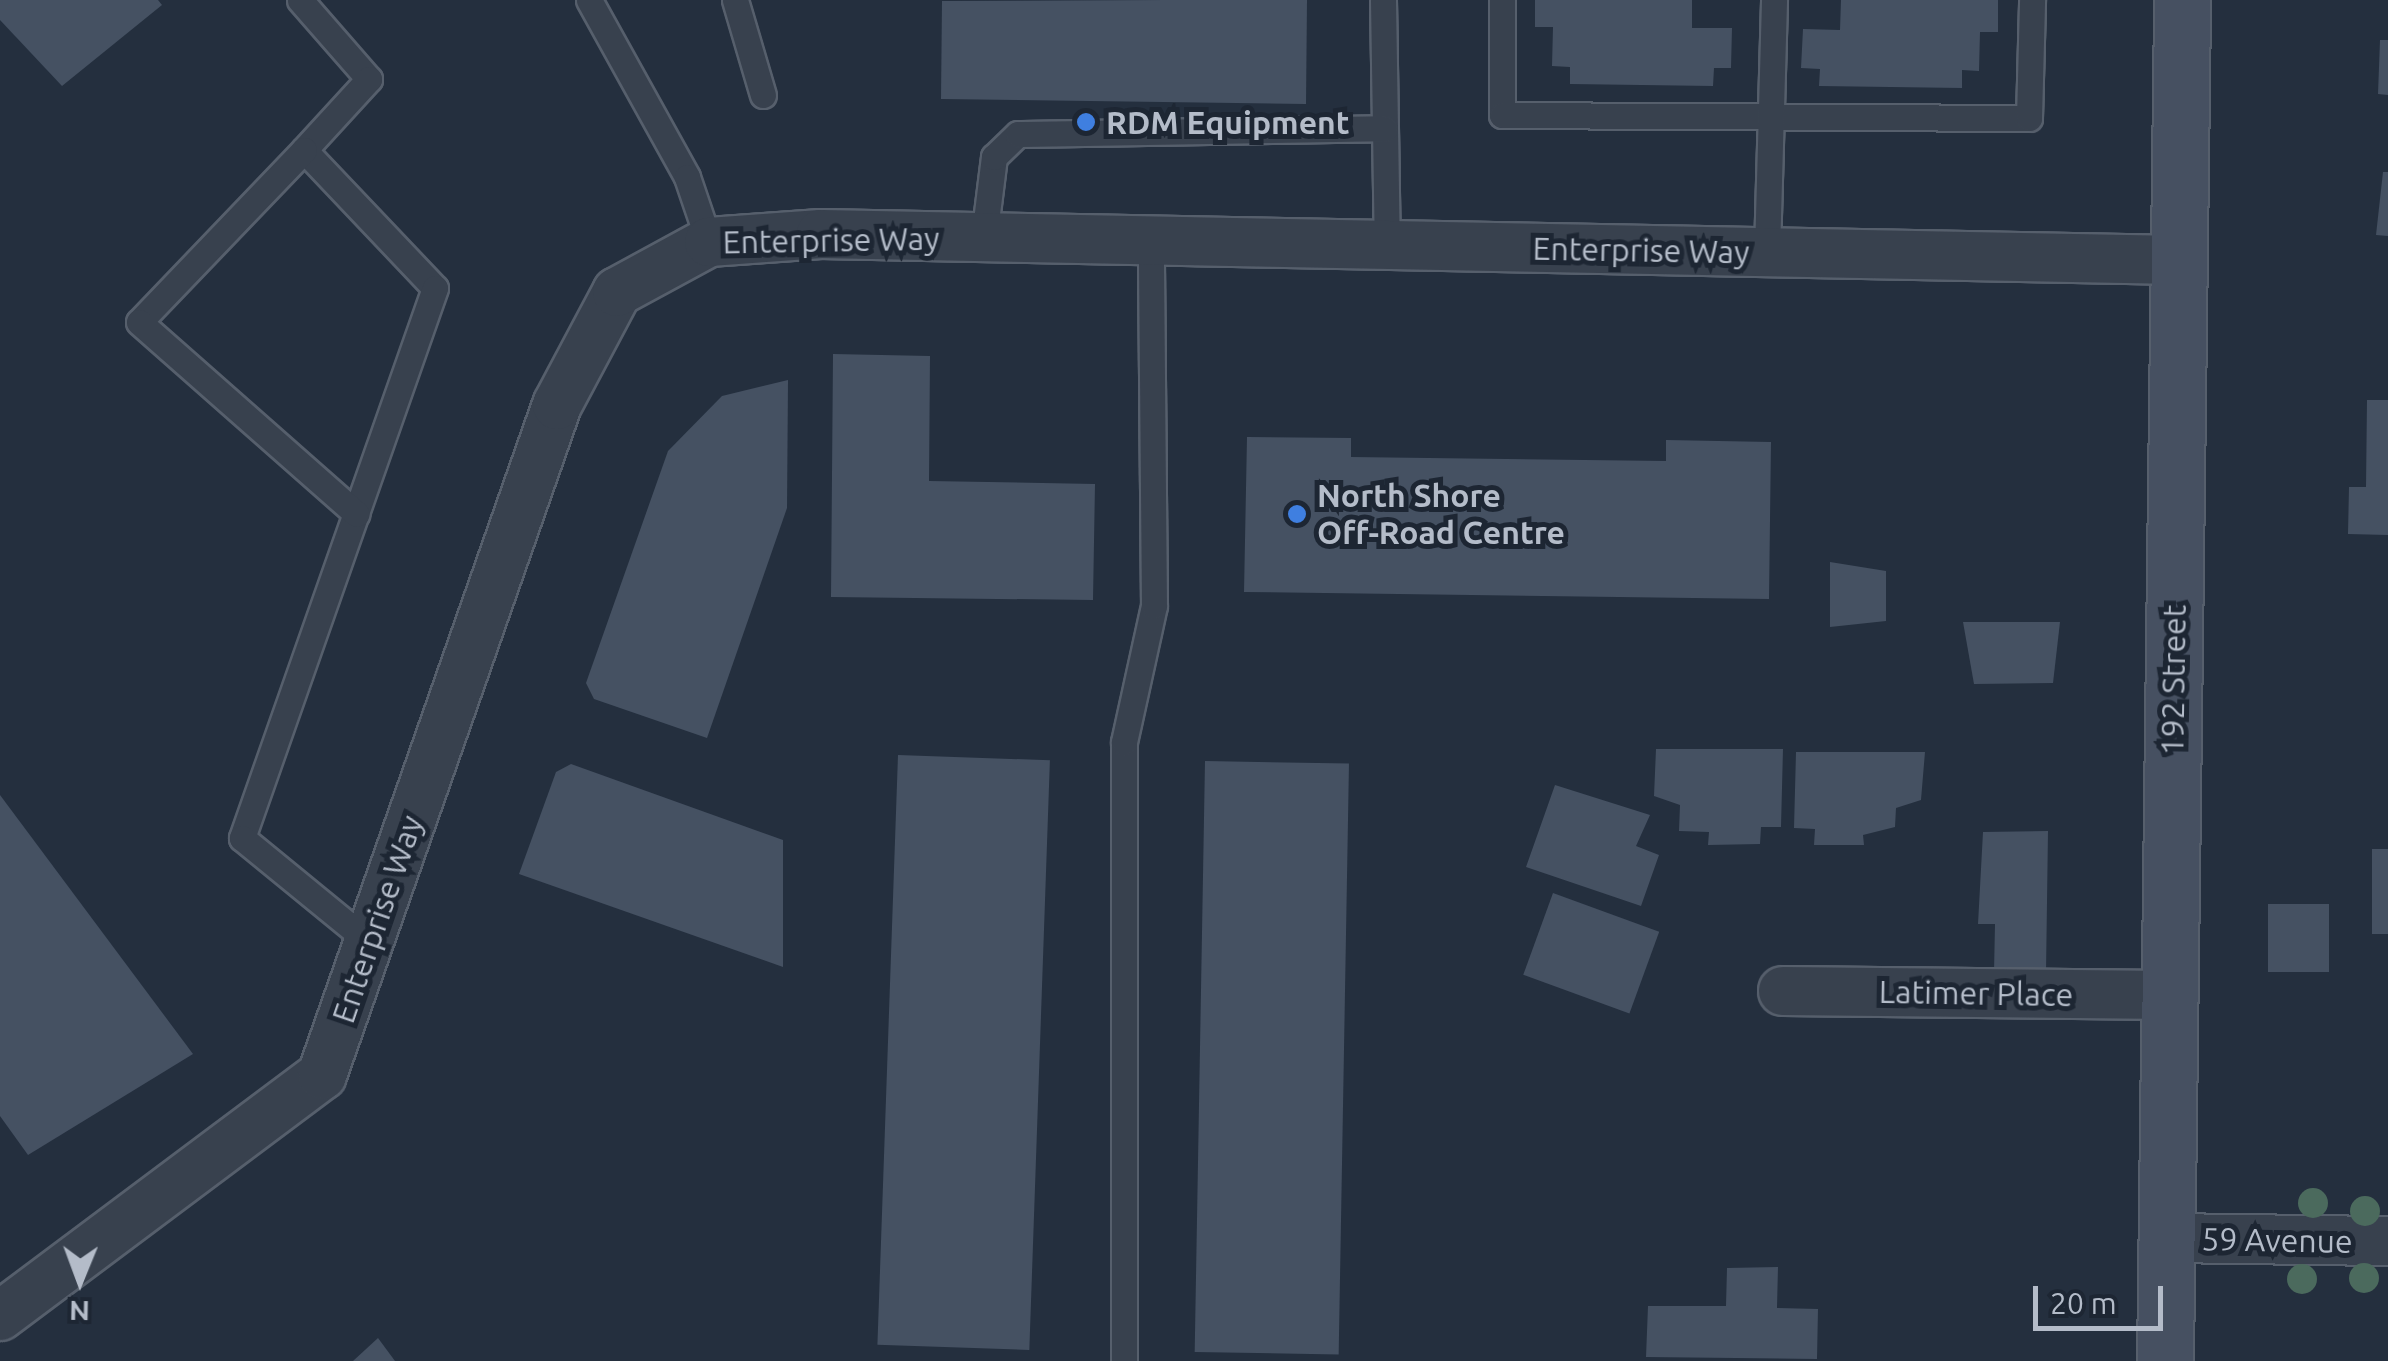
<!DOCTYPE html>
<html>
<head>
<meta charset="utf-8">
<style>
  body { margin:0 }
  #map { position:relative; width:2388px; height:1361px; overflow:hidden; background:#242f3e; font-family:Ubuntu,sans-serif }
  div>[style] { position:absolute }
  [style*='--x'] { left:calc(var(--x)*1px); top:calc(var(--y)*1px); width:calc(var(--w)*1px); rotate:calc(var(--a)*1deg) }
  .building>* { inset:0; background:#455162; transform-origin:0 0 }
  .roads { filter:drop-shadow(2px 0 #565f6c) drop-shadow(-2px 0 #565f6c) drop-shadow(0 2px #565f6c) drop-shadow(0 -2px #565f6c) }
  .lane>* { height:25px; margin:-12.5px; padding:0 12.5px; transform-origin:12.5px; border-radius:12.5px; background:#38414e }
  .street>* { height:48px; margin:-24px; padding:0 24px; transform-origin:24px; border-radius:24px; background:#38414e }
  .secondary>* { height:55px; margin:-27.5px; padding:0 27.5px; transform-origin:27.5px; border-radius:27.5px; background:#465061 }
  .trees>* { width:30px; height:30px; margin:-15px; border-radius:50%; background:#4b6a5d }
  .dots>* { width:28px; height:28px; translate:-50% -50%; box-sizing:border-box; border:5px solid #1d2633; border-radius:50% }
  span { translate:-50% -50%; white-space:nowrap; text-align:center; line-height:1.15; -webkit-text-stroke:10px #1d2633; paint-order:stroke }
  .poi-label { font-size:32px; color:#b4bcc9; font-weight:700 }
  .left { translate:0 -50%; text-align:left }
  .street-label { font-size:32px; color:#b4bcc9 }
  .north { position:absolute; left:30px; top:1231px; width:100px; height:100px; -webkit-text-stroke:8px #1d2633; paint-order:stroke; rotate:181deg; font-size:28px; font-weight:700; line-height:40px; text-align:center; color:#b4bcc9 }
  .north::after { content:''; display:block; margin:auto; width:35px; height:45px; background:#b4bcc9; clip-path:polygon(50% 0,100% 100%,50% 72%,0 100%) }
  .scale { position:absolute; left:2033px; top:1286px; width:130px; height:45px; box-sizing:border-box; border:5px solid #b4bcc9; border-top:0; padding-left:12px; font-size:30px; line-height:35px; white-space:nowrap; color:#b4bcc9; -webkit-text-stroke:8px #1d2633; paint-order:stroke }
</style>
</head>
<body>
<div id="map">
  <div class="building">
    <div style="clip-path:polygon(0 0,158px 0,162px 5px,62px 86px,0 20px)"></div>
    <div style="clip-path:polygon(1166px 0,1307px 0,1306px 104px,941px 99px,942px 1px)"></div>
    <div style="clip-path:polygon(1535px 0,1692px 0,1692px 28px,1732px 28px,1731px 68px,1714px 68px,1713px 86px,1570px 84px,1570px 67px,1552px 66px,1553px 27px,1535px 27px)"></div>
    <div style="clip-path:polygon(1841px 0,1998px 0,1998px 32px,1980px 32px,1979px 71px,1962px 70px,1962px 88px,1819px 86px,1820px 69px,1801px 68px,1803px 29px,1840px 30px)"></div>
    <div style="clip-path:polygon(2380px 40px,2388px 40px,2388px 95px,2378px 94px)"></div>
    <div style="clip-path:polygon(2383px 172px,2388px 172px,2388px 236px,2376px 235px)"></div>
    <div style="clip-path:polygon(833px 354px,930px 356px,929px 481px,1095px 484px,1093px 600px,831px 597px)"></div>
    <div style="clip-path:polygon(788px 380px,787px 508px,707px 738px,594px 699px,586px 683px,668px 451px,722px 396px)"></div>
    <div style="clip-path:polygon(2367px 400px,2388px 400px,2388px 535px,2348px 534px,2349px 487px,2366px 487px)"></div>
    <div style="clip-path:polygon(1247px 437px,1351px 438px,1351px 457px,1666px 461px,1666px 440px,1771px 442px,1769px 599px,1244px 592px)"></div>
    <div style="clip-path:polygon(1830px 562px,1886px 571px,1886px 621px,1830px 627px)"></div>
    <div style="clip-path:polygon(1963px 622px,2060px 622px,2053px 683px,1974px 684px)"></div>
    <div style="clip-path:polygon(1656px 749px,1783px 749px,1781px 827px,1761px 827px,1760px 844px,1708px 845px,1709px 832px,1679px 831px,1680px 805px,1654px 796px)"></div>
    <div style="clip-path:polygon(1796px 752px,1925px 752px,1921px 800px,1896px 808px,1895px 827px,1863px 835px,1864px 845px,1814px 845px,1815px 829px,1794px 828px)"></div>
    <div style="left:898px;top:755px;width:152px;height:590px;rotate:2deg"></div>
    <div style="left:1205px;top:761px;width:144px;height:591px;rotate:1deg"></div>
    <div style="clip-path:polygon(571px 764px,783px 840px,783px 967px,519px 874px,556px 772px)"></div>
    <div style="clip-path:polygon(1555px 785px,1650px 815px,1636px 846px,1659px 855px,1641px 906px,1526px 867px)"></div>
    <div style="clip-path:polygon(0 795px,193px 1054px,28px 1155px,0 1116px)"></div>
    <div style="clip-path:polygon(2048px 831px,2046px 973px,1994px 972px,1995px 924px,1978px 924px,1983px 832px)"></div>
    <div style="left:2372px;top:849px;width:16px;height:85px"></div>
    <div style="left:1553px;top:893px;width:113px;height:87px;rotate:20deg"></div>
    <div style="left:2268px;top:904px;width:61px;height:68px"></div>
    <div style="clip-path:polygon(1778px 1267px,1777px 1308px,1818px 1309px,1817px 1359px,1646px 1357px,1648px 1306px,1726px 1306px,1727px 1268px)"></div>
    <div style="clip-path:polygon(378px 1338px,395px 1361px,353px 1361px)"></div>
  </div>
  <div class="roads">
    <div class="lane">
      <div style="--x:300;--y:0;--w:105;--a:48.9"></div>
      <div style="--x:369;--y:79;--w:96;--a:132.5"></div>
      <div style="--x:304;--y:150;--w:190;--a:46.5"></div>
      <div style="--x:435;--y:288;--w:583;--a:109.34"></div>
      <div style="--x:242;--y:838;--w:164;--a:39.3"></div>
      <div style="--x:589;--y:0;--w:202;--a:61"></div>
      <div style="--x:687;--y:177;--w:69;--a:71.3"></div>
      <div style="--x:735;--y:0;--w:99;--a:73.6"></div>
      <div style="--x:1383;--y:0;--w:245;--a:89.1"></div>
      <div style="--x:1502;--y:0;--w:115;--a:90"></div>
      <div style="--x:1502;--y:115;--w:527;--a:0.33"></div>
      <div style="--x:2029;--y:118;--w:118;--a:-88.5"></div>
      <div style="--x:304;--y:150;--w:238;--a:133.8"></div>
      <div style="--x:139;--y:322;--w:290;--a:41.4"></div>
      <div style="--x:984;--y:237;--w:81;--a:-82.9"></div>
      <div style="--x:994;--y:157;--w:33;--a:-44"></div>
      <div style="--x:1018;--y:134;--w:367;--a:-0.9"></div>
      <div style="--x:1767;--y:252;--w:252;--a:-88.4"></div>
      <div style="--x:1124;--y:1361;--w:619;--a:-90"></div>
      <div style="--x:1124;--y:742;--w:139;--a:-77.6"></div>
      <div style="--x:1154;--y:606;--w:366;--a:-90.5"></div>
    </div>
    <div class="street">
      <div style="--x:1783;--y:991;--w:387;--a:0.6"></div>
      <div style="--x:2167;--y:1238;--w:221;--a:0.8"></div>
      <div style="--x:0;--y:1316;--w:402;--a:-36.8"></div>
      <div style="--x:322;--y:1075;--w:710;--a:-70.67"></div>
      <div style="--x:557;--y:405;--w:128;--a:-62"></div>
      <div style="--x:617;--y:292;--w:105;--a:-28.5"></div>
      <div style="--x:709;--y:242;--w:112;--a:-4.1"></div>
      <div style="--x:821;--y:234;--w:1358;--a:1.1"></div>
    </div>
    <div class="secondary">
      <div style="--x:2165;--y:1361;--w:1361;--a:-89.28"></div>
    </div>
  </div>
  <div class="trees">
    <div style="left:2313px;top:1203px"></div>
    <div style="left:2365px;top:1211px"></div>
    <div style="left:2364px;top:1278px"></div>
    <div style="left:2302px;top:1279px"></div>
  </div>
  <div class="dots">
    <div style="left:1086px;top:122px;background:#3f7fe0"></div>
    <div style="left:1297px;top:514px;background:#3f7fe0"></div>
  </div>
  <div class="poi-label">
    <span class="left" style="left:1106px;top:122px">RDM Equipment</span>
    <span class="left" style="left:1317px;top:514px">North Shore<br>Off-Road Centre</span>
  </div>
  <div class="street-label">
    <span style="left:831px;top:240px;rotate:-1deg">Enterprise Way</span>
    <span style="left:1641px;top:250px;rotate:1deg">Enterprise Way</span>
    <span style="left:2173px;top:680px;rotate:-89deg">192 Street</span>
    <span style="left:377px;top:919px;rotate:-71deg">Enterprise Way</span>
    <span style="left:1976px;top:993px;rotate:1deg">Latimer Place</span>
    <span style="left:2277px;top:1240px;rotate:1deg">59 Avenue</span>
  </div>
  <div class="north">N</div>
  <div class="scale">20 m</div>
</div>
</body>
</html>
